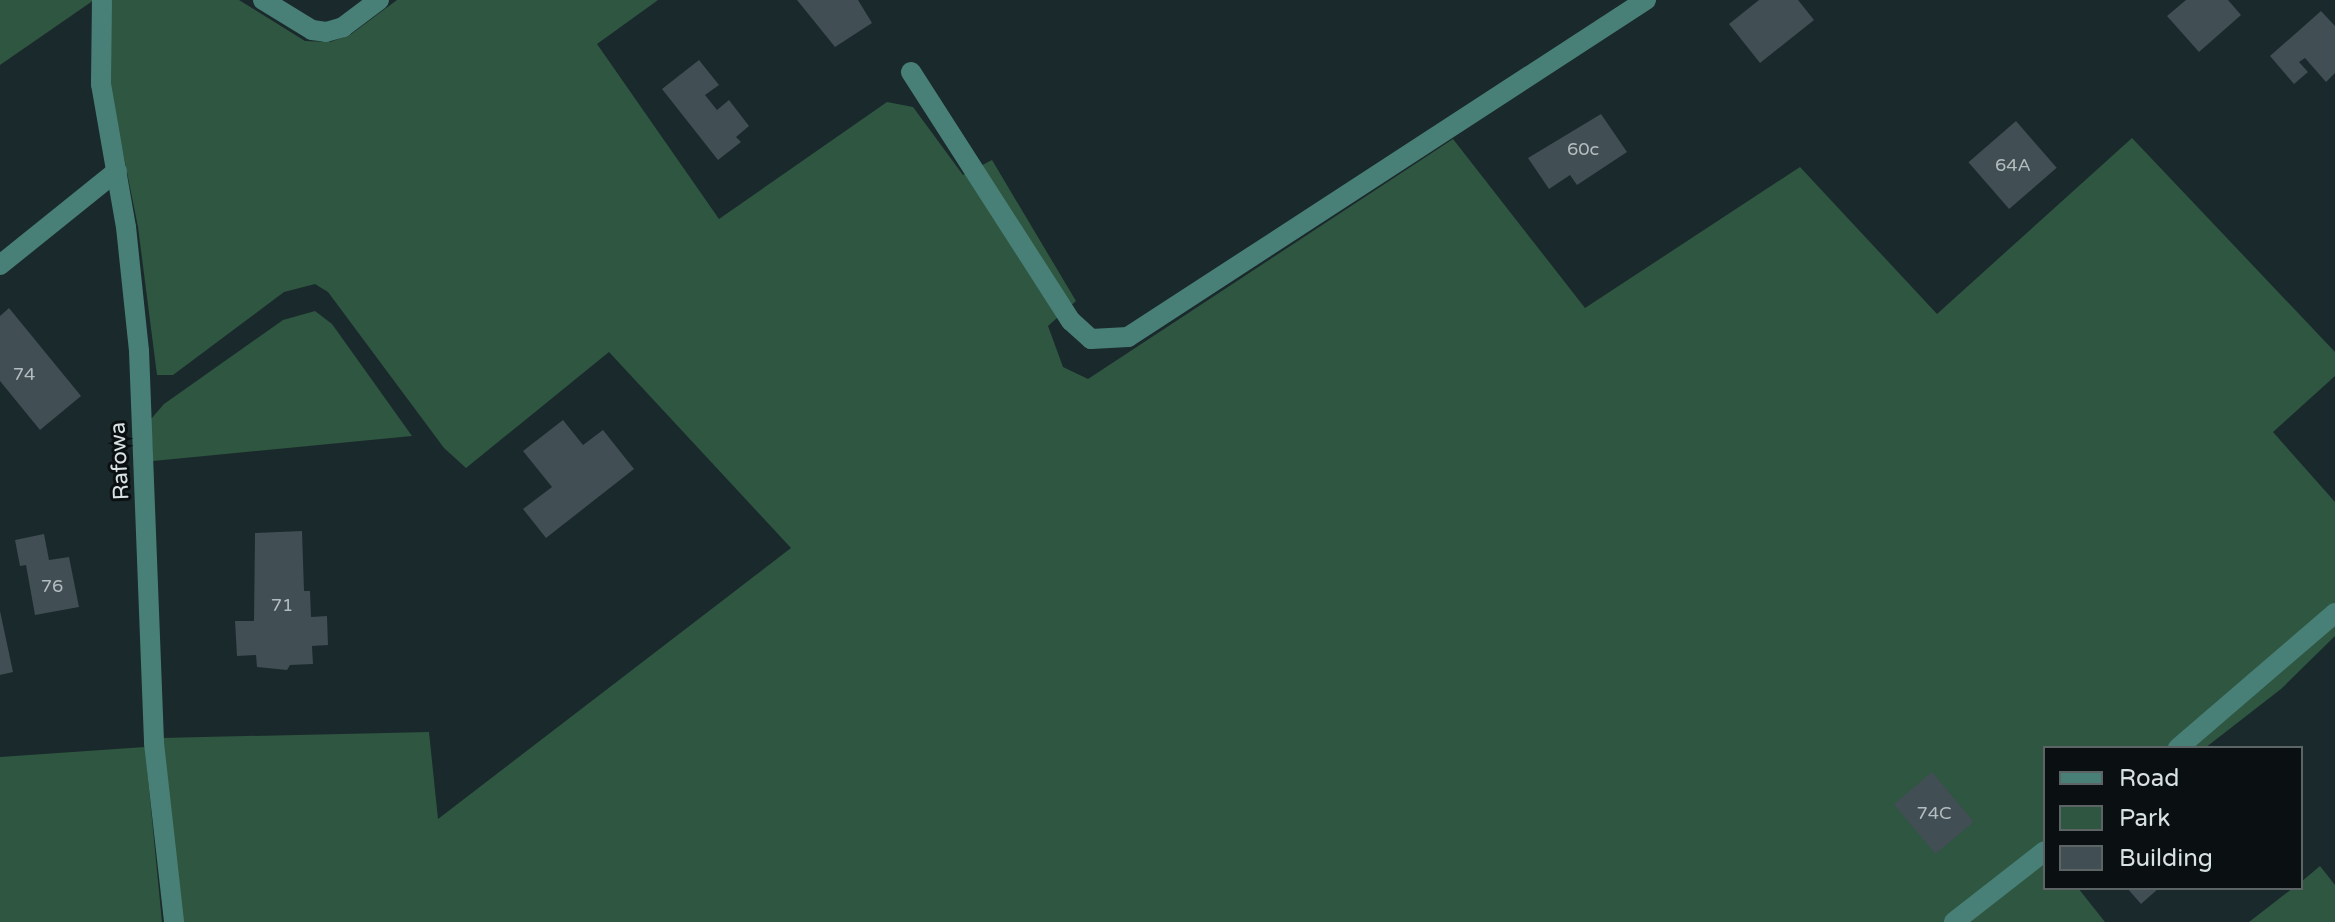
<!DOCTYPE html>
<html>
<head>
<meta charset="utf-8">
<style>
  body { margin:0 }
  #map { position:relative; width:2335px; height:922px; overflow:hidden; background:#1a292b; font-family:"Varela Round",sans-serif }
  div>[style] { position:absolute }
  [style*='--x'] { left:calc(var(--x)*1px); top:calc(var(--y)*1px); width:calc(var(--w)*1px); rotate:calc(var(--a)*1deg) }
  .green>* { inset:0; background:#2f5641 }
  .building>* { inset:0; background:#414e54; transform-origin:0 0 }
  .minor>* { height:20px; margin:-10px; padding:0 10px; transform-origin:10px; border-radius:10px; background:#488077 }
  span { translate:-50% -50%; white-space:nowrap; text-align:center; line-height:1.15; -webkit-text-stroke:6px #0a1011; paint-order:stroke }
  .number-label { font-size:18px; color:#b3bdbf }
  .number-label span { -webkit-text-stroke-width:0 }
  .street-label { font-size:22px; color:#d9e2e3 }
  .legend { position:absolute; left:2043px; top:746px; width:260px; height:144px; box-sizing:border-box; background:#0a1011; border:2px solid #5d6465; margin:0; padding:10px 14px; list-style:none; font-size:24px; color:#d9e2e3 }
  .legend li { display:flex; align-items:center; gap:16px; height:40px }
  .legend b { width:40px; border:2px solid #5d6465 }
</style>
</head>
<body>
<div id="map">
  <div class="green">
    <div style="clip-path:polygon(0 0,94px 0,0 65px)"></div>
    <div style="clip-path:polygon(112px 0,239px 0,305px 41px,330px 42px,350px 35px,397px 0,658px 0,597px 44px,719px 219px,887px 102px,913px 107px,963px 175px,992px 160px,1076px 301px,1048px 326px,1063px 367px,1088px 379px,1453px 139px,1585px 308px,1800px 167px,1937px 314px,2132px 138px,2335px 352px,2335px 376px,2273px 432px,2335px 502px,2335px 636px,2281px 689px,2205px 748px,2045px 748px,2045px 888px,2078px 888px,2105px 922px,182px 922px,161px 738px,429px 732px,438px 819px,791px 548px,609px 352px,466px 468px,444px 448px,328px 292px,315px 284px,284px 292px,173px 375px,157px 375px,138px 227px,109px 83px,107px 25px)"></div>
    <div style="clip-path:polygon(315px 311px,332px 324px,412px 436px,153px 461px,151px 419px,164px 404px,283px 320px)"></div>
    <div style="clip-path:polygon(145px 747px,162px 922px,0 922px,0 757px)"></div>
    <div style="clip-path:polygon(2320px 866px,2335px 885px,2335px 922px,2249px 922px,2293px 888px,2301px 888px,2301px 882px)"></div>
  </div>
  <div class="building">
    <div style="clip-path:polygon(797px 0,858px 0,872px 23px,835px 47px)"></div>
    <div style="clip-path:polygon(1759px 0,1798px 0,1814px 20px,1760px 63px,1729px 24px)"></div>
    <div style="clip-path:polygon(2186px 0,2228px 0,2241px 15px,2199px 52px,2167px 16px)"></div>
    <div style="clip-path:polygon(2321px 11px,2335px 26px,2335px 73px,2326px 82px,2305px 58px,2299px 62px,2308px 72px,2294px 84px,2270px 56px)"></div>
    <div style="clip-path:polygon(699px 60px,719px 85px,705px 95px,717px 110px,729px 100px,749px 126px,736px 137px,741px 142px,718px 160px,662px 89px)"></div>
    <div style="clip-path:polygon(1601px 114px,1627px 152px,1577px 185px,1570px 175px,1549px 189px,1528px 158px)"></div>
    <div style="left:2016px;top:121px;width:62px;height:63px;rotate:49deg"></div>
    <div style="clip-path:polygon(9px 308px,81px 396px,40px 430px,0 381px,0 316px)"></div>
    <div style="clip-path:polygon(563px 420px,583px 445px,603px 430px,634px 469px,546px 538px,523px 509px,552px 487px,523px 451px)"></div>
    <div style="clip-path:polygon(302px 531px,304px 591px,310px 591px,311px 617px,327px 616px,328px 645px,312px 646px,313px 664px,290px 665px,287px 670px,257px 667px,256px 655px,237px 656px,235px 621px,254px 621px,255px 533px)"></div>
    <div style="clip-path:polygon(44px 534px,49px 560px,69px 557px,79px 607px,35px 615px,26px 565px,20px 566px,15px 540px)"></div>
    <div style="clip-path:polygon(0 611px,13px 672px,0 675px)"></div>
    <div style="left:1932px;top:772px;width:65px;height:50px;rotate:50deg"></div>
    <div style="clip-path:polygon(2127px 888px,2159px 888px,2141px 904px)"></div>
  </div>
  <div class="minor">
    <div style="--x:102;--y:0;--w:84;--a:90.7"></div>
    <div style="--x:101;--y:84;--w:145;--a:80.1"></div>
    <div style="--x:126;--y:227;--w:125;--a:84"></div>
    <div style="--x:139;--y:351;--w:392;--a:87.8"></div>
    <div style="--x:154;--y:743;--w:180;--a:83.6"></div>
    <div style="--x:263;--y:0;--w:57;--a:31.5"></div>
    <div style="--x:312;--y:30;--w:14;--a:8"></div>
    <div style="--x:326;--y:32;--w:18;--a:-16"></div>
    <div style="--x:343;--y:27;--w:45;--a:-36.9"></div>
    <div style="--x:911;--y:72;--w:296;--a:57.3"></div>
    <div style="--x:1071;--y:321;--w:27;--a:42"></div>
    <div style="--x:1091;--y:339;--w:37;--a:-3"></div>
    <div style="--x:1128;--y:337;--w:618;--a:-33.05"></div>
    <div style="--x:0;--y:265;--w:150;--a:-38.8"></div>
    <div style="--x:2178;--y:748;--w:207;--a:-40.7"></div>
    <div style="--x:1954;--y:922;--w:115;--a:-38"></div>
  </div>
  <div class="number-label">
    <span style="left:1583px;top:149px">60c</span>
    <span style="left:2013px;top:165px">64A</span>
    <span style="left:24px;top:374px">74</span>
    <span style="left:52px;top:586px">76</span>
    <span style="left:282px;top:605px">71</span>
    <span style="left:1934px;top:813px">74C</span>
  </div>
  <div class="street-label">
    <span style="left:120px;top:461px;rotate:-93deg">Rafowa</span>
  </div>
  <ul class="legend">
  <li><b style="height:10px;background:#488077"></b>Road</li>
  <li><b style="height:22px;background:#2f5641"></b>Park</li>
  <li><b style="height:22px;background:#414e54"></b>Building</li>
  </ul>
</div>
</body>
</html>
